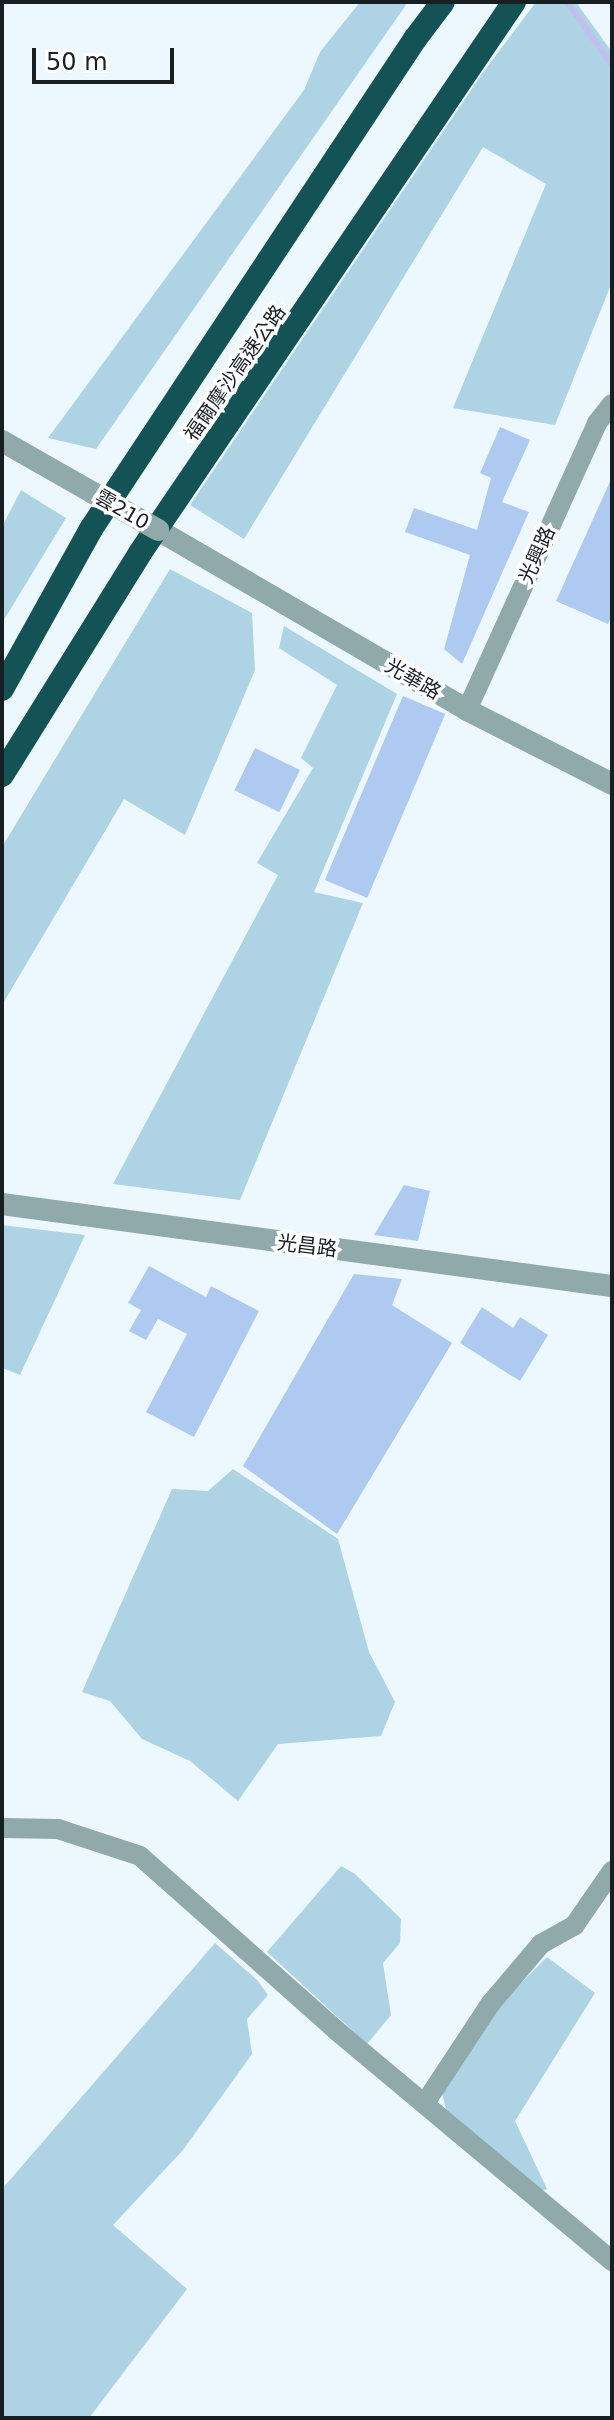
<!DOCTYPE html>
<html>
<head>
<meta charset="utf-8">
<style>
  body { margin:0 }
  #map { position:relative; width:614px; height:2420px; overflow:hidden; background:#ecf8fe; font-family:"DejaVu Sans","Noto Sans TC",sans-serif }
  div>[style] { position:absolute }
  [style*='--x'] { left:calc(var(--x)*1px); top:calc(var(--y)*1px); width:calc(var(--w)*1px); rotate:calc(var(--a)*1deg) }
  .green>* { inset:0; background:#add3e4 }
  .stream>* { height:6px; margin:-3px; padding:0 3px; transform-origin:3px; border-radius:3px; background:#c1c0ec }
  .building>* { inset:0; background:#afcaf1; transform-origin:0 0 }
  .minor>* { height:20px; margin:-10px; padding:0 10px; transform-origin:10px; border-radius:10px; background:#90a9aa }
  .tertiary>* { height:22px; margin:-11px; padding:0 11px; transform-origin:11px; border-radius:11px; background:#90a9aa }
  .motorway>* { height:24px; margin:-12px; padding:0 12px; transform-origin:12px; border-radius:12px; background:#135355 }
  .tertiary-bridge>* { height:22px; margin:-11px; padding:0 11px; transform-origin:11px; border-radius:11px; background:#90a9aa }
  span { translate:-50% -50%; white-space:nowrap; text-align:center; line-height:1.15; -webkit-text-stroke:7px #fff; paint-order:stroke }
  .street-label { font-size:20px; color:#181f22 }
  .frame { position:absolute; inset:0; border:4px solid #181f22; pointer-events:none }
  .scale { position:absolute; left:32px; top:48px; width:142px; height:36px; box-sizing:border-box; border:4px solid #181f22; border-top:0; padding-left:10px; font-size:24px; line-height:28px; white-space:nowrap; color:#181f22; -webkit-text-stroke:6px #fff; paint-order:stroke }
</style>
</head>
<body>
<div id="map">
  <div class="green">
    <div style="clip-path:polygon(360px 2px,408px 2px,96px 449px,48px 438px,304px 90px,320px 52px)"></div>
    <div style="clip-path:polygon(536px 2px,580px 2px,578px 5px,612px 52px,612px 282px,555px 425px,453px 408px,546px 184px,483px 147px,244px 539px,190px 505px,484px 71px)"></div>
    <div style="clip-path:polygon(21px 490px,66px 518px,2px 623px,2px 527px)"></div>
    <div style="clip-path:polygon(170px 569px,252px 613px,255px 670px,185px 835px,124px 799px,2px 1005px,2px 847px)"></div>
    <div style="clip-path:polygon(284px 626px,397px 694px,314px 892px,363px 903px,240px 1200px,113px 1184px,278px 875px,257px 863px,313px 768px,301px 758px,337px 685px,279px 648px)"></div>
    <div style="clip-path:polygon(2px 1225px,85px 1235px,20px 1375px,2px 1368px)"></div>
    <div style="clip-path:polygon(233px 1469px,338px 1539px,369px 1652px,395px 1702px,381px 1736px,278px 1744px,238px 1801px,190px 1761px,142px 1739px,110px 1701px,82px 1692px,172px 1489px,208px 1491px)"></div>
    <div style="clip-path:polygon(341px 1866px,355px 1874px,401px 1919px,400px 1943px,383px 1963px,391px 2015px,367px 2044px,267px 1952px)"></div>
    <div style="clip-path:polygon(215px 1943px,257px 1980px,268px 1995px,247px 2019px,252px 2054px,183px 2150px,113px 2225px,187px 2289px,89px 2418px,2px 2418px,2px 2189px)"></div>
    <div style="clip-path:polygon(547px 1957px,595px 1993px,515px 2121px,547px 2189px,541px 2192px,446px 2109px,442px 2093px,494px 2010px)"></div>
  </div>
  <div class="stream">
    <div style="--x:567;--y:2;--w:77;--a:54.5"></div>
  </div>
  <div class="building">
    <div style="clip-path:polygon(500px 427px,530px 440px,502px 502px,529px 512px,462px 664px,444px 649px,470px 555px,405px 532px,414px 508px,477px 530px,491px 478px,480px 473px)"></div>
    <div style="clip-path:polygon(612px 477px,612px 615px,608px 624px,556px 601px)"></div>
    <div style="left:403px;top:696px;width:46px;height:200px;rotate:23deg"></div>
    <div style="left:255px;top:748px;width:50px;height:47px;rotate:26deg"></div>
    <div style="clip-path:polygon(404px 1185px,430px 1191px,418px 1241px,374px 1235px)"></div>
    <div style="clip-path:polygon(149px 1266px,206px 1297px,211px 1286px,259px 1311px,194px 1437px,146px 1412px,187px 1334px,158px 1319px,146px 1340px,129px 1331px,141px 1310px,128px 1303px)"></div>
    <div style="clip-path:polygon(354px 1274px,402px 1279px,392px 1305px,452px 1343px,337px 1534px,243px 1466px)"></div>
    <div style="clip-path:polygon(482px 1307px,513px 1328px,520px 1317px,548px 1335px,520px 1381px,460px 1343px)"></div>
  </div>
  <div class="minor">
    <div style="--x:467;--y:710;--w:315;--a:-65.6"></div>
    <div style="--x:597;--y:423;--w:24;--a:-52"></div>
    <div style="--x:2;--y:1828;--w:56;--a:1"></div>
    <div style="--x:58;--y:1829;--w:86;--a:18.2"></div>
    <div style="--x:140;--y:1856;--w:264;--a:41.6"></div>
    <div style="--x:337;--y:2031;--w:359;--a:39.9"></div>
    <div style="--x:425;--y:2103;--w:120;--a:-56.6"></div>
    <div style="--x:491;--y:2003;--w:77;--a:-49.7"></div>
    <div style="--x:541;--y:1944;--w:38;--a:-29"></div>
    <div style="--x:574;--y:1926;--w:67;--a:-55.4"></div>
  </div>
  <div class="tertiary">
    <div style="--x:2;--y:441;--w:105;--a:29.7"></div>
    <div style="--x:158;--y:530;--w:358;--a:30.2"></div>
    <div style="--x:467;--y:710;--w:163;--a:27"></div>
    <div style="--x:2;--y:1204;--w:615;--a:7.66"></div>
  </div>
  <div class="motorway">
    <div style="--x:2;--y:689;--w:183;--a:-60.9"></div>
    <div style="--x:91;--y:529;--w:587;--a:-56.53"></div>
    <div style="--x:415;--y:39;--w:46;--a:-52.9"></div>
    <div style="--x:2;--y:775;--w:261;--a:-58.1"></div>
    <div style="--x:140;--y:553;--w:666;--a:-55.83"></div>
  </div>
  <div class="tertiary-bridge">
    <div style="--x:93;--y:493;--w:75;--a:29.6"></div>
  </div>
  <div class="street-label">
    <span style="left:235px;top:373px;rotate:-55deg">福爾摩沙高速公路</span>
    <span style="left:122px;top:510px;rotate:30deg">雲210</span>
    <span style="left:537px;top:555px;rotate:-66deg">光興路</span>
    <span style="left:413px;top:679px;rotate:30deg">光華路</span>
    <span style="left:307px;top:1246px;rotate:7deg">光昌路</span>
  </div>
  <div class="frame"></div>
  <div class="scale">50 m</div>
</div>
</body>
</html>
